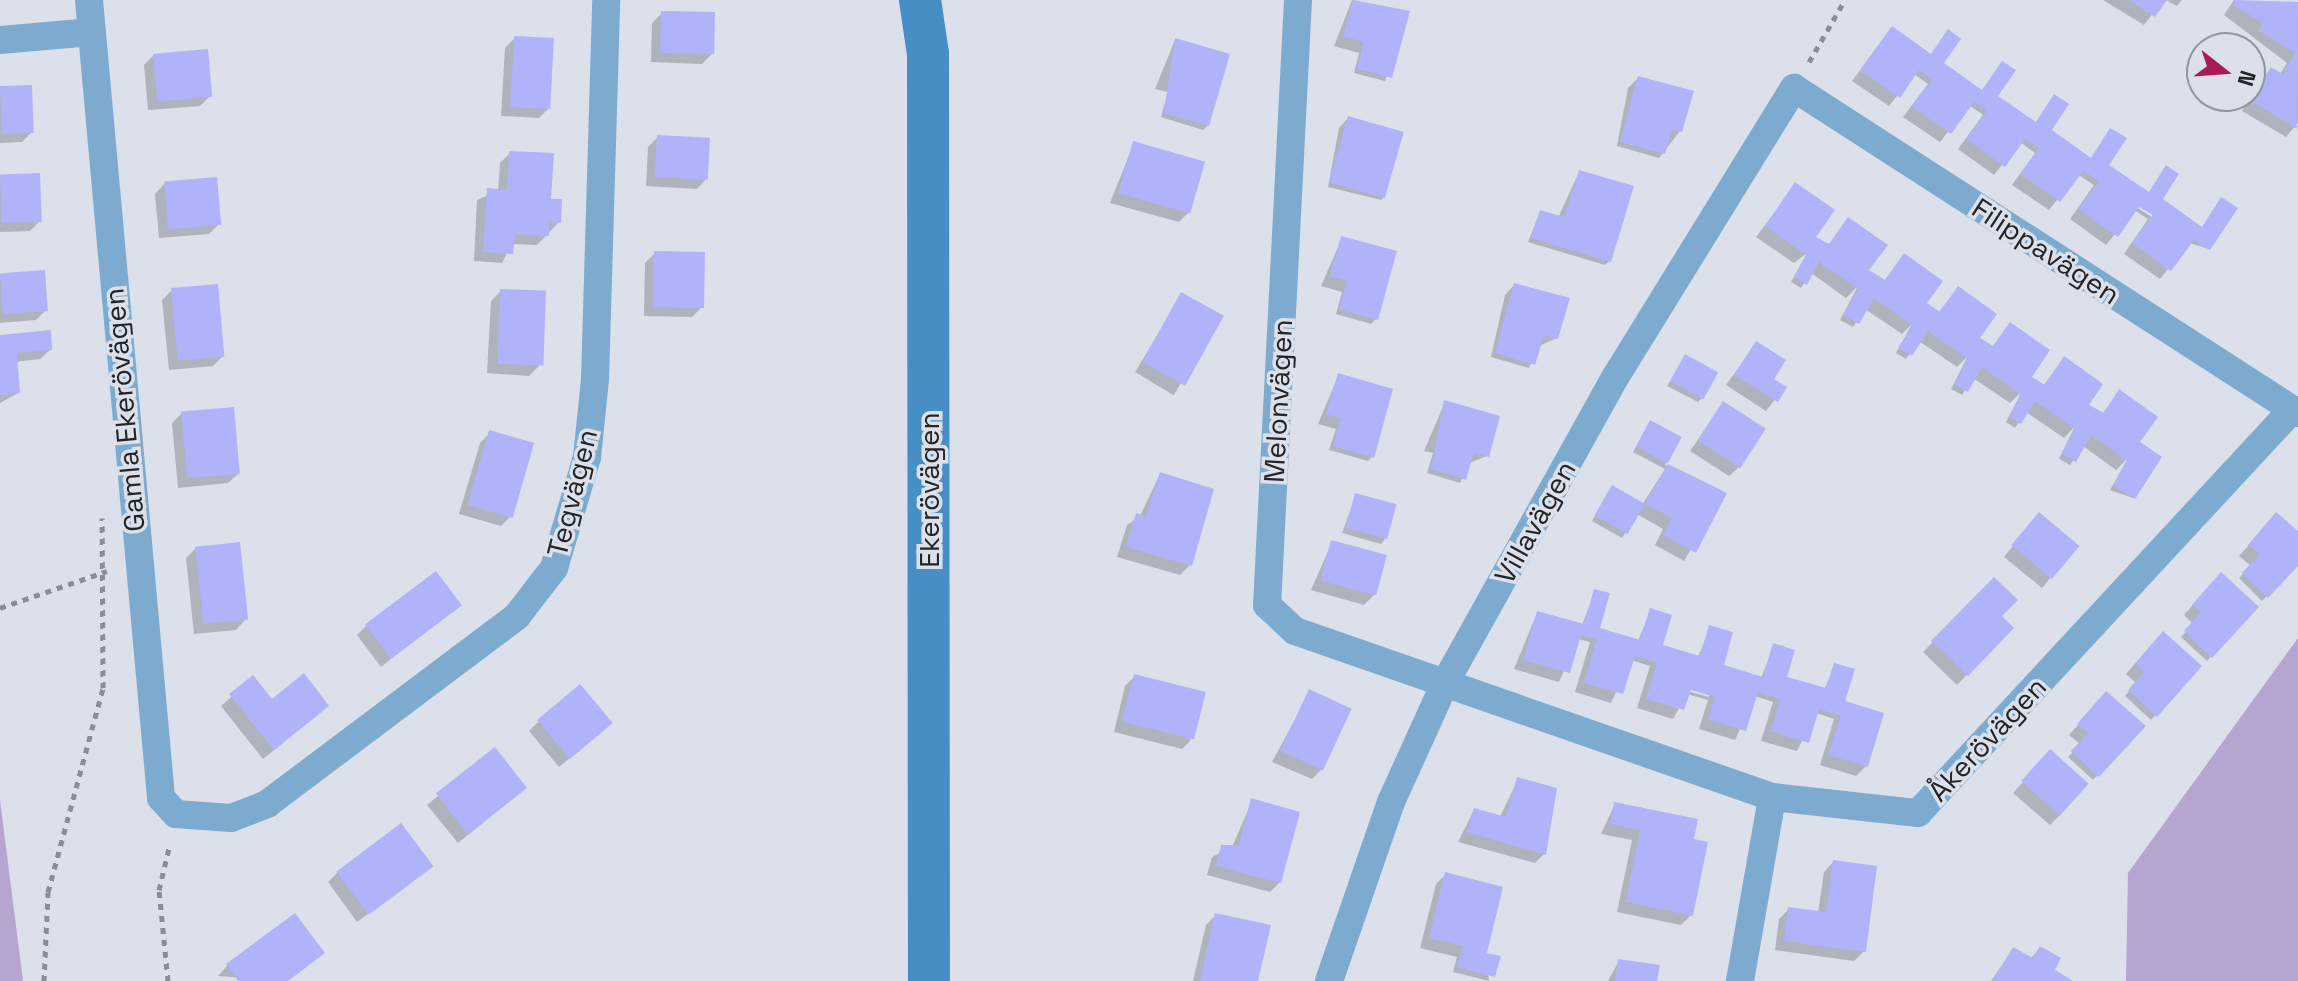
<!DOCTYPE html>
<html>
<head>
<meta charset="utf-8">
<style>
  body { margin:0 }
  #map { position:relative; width:2298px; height:981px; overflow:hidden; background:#dbe0ea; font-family:"Space Grotesk",sans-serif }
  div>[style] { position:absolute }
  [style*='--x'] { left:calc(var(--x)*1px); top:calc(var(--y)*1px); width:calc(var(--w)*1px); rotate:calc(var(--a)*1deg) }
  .green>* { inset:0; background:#b5a5d0 }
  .shadow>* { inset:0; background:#0003; transform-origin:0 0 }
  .building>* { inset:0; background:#b0b3f9; transform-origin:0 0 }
  .path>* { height:5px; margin-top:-2.5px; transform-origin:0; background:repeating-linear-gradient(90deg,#8a8d94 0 6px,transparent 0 12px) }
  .minor>* { height:28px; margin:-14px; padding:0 14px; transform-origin:14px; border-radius:14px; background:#7dabcf }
  .secondary>* { height:42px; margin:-21px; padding:0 21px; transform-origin:21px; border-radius:21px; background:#468fc4 }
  span { translate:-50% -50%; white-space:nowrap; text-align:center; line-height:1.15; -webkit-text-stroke:7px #dbe0ea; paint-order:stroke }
  .street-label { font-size:28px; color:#222427 }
  .north { position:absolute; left:2186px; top:32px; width:80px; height:80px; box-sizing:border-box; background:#dbe0ea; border:2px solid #91959c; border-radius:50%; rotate:107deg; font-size:22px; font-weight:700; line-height:32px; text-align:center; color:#222427 }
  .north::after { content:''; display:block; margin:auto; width:28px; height:36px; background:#a91a59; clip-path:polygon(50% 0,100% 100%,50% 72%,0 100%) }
</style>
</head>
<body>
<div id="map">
  <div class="green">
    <div style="clip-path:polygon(2298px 638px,2298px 981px,2126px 981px,2128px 873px)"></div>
    <div style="clip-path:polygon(0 800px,23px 981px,0 981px)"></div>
  </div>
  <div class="shadow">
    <div style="clip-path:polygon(1352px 0,1407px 12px,1385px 81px,1354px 73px,1359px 53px,1334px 46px)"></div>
    <div style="clip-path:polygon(2103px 0,2163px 0,2144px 25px)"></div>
    <div style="clip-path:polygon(2166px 0,2182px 0,2177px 6px)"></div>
    <div style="clip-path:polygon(2234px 0,2298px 6px,2298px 123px,2286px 137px,2242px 111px,2261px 79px,2271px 69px,2280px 74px,2287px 63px,2224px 15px)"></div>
    <div style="clip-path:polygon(662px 13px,712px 54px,702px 64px,651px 62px,652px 23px)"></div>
    <div style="clip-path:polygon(evenodd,1892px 28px,2043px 139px,2156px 206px,2209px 249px,2189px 243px,2160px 279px,2124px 254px,2148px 219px,2134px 210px,2106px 245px,2070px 219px,2094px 185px,2077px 174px,2049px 210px,2012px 185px,2035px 153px,2020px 142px,1994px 175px,1958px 149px,1983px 115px,1969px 105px,1940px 142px,1903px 117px,1928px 84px,1914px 74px,1889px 106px,1852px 81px,1892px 28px,2130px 203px,2152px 212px,2152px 217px,2130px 203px)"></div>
    <div style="clip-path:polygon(515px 38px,548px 109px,539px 118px,501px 116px,505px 48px)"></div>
    <div style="clip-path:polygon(1175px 40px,1208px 125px,1203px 130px,1161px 117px,1168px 92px,1155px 89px)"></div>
    <div style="clip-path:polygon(154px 55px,210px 96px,200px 106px,148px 110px,144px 65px)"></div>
    <div style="clip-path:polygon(1638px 78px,1680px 131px,1659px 158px,1617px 146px,1628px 88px)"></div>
    <div style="clip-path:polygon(0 88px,32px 132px,22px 142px,0 143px)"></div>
    <div style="clip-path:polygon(1348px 118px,1385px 196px,1381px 200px,1328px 187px,1339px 128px)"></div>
    <div style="clip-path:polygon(658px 137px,706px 179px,697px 189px,646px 186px,648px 147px)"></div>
    <div style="clip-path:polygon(1134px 143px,1189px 212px,1179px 222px,1110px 203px)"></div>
    <div style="clip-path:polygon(510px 153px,559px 222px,537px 245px,512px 244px,502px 263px,474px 261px,477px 200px,498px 191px,500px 163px)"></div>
    <div style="clip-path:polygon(1579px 172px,1609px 261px,1605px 265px,1528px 242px,1540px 212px,1558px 218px)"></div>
    <div style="clip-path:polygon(0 177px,40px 221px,30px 231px,0 232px)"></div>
    <div style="clip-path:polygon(164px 184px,219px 224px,209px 234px,159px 238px,155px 194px)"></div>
    <div style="clip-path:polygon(1796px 184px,1814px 238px,1828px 246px,1848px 219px,1867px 272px,1884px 281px,1904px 256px,1925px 304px,1938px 313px,1958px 288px,1978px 340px,1992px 348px,2011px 324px,2030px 378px,2043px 386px,2064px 358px,2087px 406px,2102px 414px,2119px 392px,2138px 443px,2159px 457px,2133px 498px,2110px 490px,2128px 458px,2116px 470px,2083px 446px,2070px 465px,2059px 459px,2075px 426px,2064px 438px,2026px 412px,2015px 428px,2006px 422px,2022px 391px,2010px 403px,1973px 378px,1962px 395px,1951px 389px,1968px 356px,1957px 367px,1919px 341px,1906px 359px,1896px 353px,1912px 324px,1902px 334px,1865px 309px,1853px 327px,1840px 320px,1858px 286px,1846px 298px,1811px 273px,1801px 288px,1791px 282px,1807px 253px,1794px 263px,1756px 237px)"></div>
    <div style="clip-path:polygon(1342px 238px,1376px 319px,1371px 324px,1336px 314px,1342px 292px,1321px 286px)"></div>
    <div style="clip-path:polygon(655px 253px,702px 307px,692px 317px,644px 316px,645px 263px)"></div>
    <div style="clip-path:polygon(0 275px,46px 310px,36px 320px,0 323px)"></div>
    <div style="clip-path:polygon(1514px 285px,1557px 338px,1539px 346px,1529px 368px,1491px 357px,1505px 295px)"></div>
    <div style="clip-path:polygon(172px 290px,223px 356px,213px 366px,169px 370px,162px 300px)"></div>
    <div style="clip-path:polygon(501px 291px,539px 366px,529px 376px,487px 373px,491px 301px)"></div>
    <div style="left:1182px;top:294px;width:45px;height:91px;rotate:31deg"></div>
    <div style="clip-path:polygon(0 337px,50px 350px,40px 359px,15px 362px,18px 393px,0 403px)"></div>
    <div style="clip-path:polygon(1756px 344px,1771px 380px,1784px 388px,1766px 411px,1726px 385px)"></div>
    <div style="clip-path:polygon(1685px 357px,1702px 398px,1698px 402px,1667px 386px)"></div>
    <div style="clip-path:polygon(1338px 376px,1372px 457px,1368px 461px,1329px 450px,1336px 429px,1318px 424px)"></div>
    <div style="clip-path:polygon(1445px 402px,1487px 456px,1469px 463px,1460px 483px,1427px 473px,1433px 453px,1424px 451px)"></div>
    <div style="clip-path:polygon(1723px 404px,1739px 467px,1729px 476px,1690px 451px)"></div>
    <div style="clip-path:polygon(182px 413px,238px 474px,228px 483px,178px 488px,172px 423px)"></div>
    <div style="clip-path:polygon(1650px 422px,1679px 438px,1665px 465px,1724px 494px,1684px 561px,1655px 545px,1663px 529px,1637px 514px,1622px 538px,1592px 521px,1608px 492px,1642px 505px,1665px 469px,1633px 452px)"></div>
    <div style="clip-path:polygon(490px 433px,511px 516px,501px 526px,459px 514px,480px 443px)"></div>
    <div style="clip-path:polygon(1160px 474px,1190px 565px,1180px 575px,1117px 557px,1127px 525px,1140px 516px)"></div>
    <div style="clip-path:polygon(1356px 495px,1385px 539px,1381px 544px,1342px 533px)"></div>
    <div style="clip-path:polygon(2030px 525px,2077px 546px,2042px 588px,2004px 557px)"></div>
    <div style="clip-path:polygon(2267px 525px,2298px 534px,2298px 563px,2262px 601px,2239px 578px,2251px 566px,2239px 556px)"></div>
    <div style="clip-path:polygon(1332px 542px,1374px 595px,1364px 605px,1311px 590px)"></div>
    <div style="clip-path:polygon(196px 548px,245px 620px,236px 630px,194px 634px,186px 558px)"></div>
    <div style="clip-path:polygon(1994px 580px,1999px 616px,2011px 628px,1957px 685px,1923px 652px)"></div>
    <div style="clip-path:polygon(2211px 584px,2228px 638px,2207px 661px,2181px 637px,2193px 624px,2184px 615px)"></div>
    <div style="clip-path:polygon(evenodd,1595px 591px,1598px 630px,1638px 641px,1651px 610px,1658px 652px,1698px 657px,1710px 628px,1721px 666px,1761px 678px,1774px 646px,1785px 678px,1824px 690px,1835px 665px,1866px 766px,1856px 776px,1820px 765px,1834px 719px,1816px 713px,1797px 751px,1761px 741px,1773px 702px,1755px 696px,1735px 740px,1699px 729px,1708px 700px,1687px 694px,1673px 719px,1637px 708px,1650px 666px,1631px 660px,1611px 703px,1575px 692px,1590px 642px,1578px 639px,1559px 682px,1514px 669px,1537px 613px,1582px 625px,1595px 591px,1681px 685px,1709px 693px,1709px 697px,1680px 689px,1681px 685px)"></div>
    <div style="clip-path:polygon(459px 605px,381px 667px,357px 635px,366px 626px)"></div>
    <div style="clip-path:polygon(2153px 643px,2199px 666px,2151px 720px,2125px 696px,2136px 683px,2126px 674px)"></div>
    <div style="clip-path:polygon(1135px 676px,1191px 740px,1182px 749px,1114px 732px,1125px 686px)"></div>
    <div style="clip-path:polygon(253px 678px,271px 701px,317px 715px,263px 759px,221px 706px)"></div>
    <div style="clip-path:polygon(1310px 692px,1321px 770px,1312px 779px,1272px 762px)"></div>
    <div style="clip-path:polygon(2097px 704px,2143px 726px,2093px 780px,2068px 757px,2080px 744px,2069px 735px)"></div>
    <div style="clip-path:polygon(539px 721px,601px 732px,559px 767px,529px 731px)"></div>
    <div style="clip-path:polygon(494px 750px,515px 797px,458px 843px,427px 805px)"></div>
    <div style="clip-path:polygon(2041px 762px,2060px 815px,2050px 825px,2013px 793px)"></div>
    <div style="clip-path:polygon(1518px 779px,1544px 854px,1535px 863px,1458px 842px,1474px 810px,1500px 817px)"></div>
    <div style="clip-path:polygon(1252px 801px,1280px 882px,1270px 892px,1207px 875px,1212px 857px,1232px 847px)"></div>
    <div style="clip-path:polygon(1615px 804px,1691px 840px,1691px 915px,1681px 925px,1617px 912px,1632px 840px,1601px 834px)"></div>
    <div style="clip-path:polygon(1833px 862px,1864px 951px,1854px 961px,1775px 950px,1779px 919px,1789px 909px,1818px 913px,1824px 872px)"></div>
    <div style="clip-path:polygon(337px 873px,420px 875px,357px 922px,328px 882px)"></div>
    <div style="clip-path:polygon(1446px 874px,1485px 954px,1489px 981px,1453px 972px,1457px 957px,1420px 948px,1436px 884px)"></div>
    <div style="clip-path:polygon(1216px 915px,1256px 981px,1193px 981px,1206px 925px)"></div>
    <div style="clip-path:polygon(2040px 948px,2052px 971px,2070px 981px,1991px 981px,2013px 949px,2030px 959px)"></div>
    <div style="clip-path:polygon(322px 953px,288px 981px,218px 976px,227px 966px)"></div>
    <div style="clip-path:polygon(1619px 961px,1655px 981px,1608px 981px)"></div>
  </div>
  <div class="building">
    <div style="clip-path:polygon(1353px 0,1410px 11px,1392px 78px,1357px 69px,1364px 42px,1343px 36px)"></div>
    <div style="clip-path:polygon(2128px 0,2167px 0,2155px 17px)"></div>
    <div style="clip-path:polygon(2236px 0,2298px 2px,2297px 129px,2251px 101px,2271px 67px,2283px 74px,2295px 53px,2258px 30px,2263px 23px,2233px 5px)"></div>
    <div style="left:661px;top:11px;width:54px;height:42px;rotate:1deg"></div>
    <div style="clip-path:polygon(1892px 26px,1931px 54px,1948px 29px,1961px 39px,1944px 63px,1982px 90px,2002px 61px,2016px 70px,1998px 96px,2036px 122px,2054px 94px,2069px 104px,2052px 130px,2091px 158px,2110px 128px,2127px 138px,2109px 165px,2149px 192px,2166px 165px,2179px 174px,2163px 199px,2202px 227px,2221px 197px,2238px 208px,2210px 250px,2194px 240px,2171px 271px,2132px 243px,2153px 215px,2139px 207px,2118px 237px,2078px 209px,2099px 181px,2083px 171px,2060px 202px,2020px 174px,2039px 148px,2025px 139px,2005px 167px,1966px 139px,1987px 111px,1974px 102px,1951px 134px,1911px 106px,1932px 80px,1919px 70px,1900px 98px,1860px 70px)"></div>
    <div style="left:514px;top:36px;width:40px;height:71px;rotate:3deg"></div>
    <div style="clip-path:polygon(1175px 38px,1230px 54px,1209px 126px,1164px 113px)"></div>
    <div style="left:208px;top:49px;width:48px;height:55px;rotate:85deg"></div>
    <div style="clip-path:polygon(1638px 76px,1694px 91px,1682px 132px,1672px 129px,1665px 154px,1620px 142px)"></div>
    <div style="left:32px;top:85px;width:48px;height:32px;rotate:88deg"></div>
    <div style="left:1348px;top:116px;width:58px;height:69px;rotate:16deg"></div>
    <div style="left:657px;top:135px;width:53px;height:42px;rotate:3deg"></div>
    <div style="left:1133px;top:141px;width:75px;height:54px;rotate:16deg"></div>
    <div style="clip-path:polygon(509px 151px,554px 153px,551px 199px,562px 199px,561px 223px,550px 222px,549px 236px,515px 234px,513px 254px,483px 252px,487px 188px,507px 190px)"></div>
    <div style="clip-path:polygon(1579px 170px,1634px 186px,1611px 262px,1531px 238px,1540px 210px,1564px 217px)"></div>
    <div style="left:40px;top:173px;width:49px;height:40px;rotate:88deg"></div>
    <div style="left:217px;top:177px;width:48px;height:53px;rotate:85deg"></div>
    <div style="clip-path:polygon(1795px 182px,1835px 210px,1816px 237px,1829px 244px,1848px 217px,1888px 245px,1869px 270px,1885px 280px,1904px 253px,1943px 281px,1927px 303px,1940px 312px,1958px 286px,1997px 314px,1980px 338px,1993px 346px,2010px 322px,2050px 350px,2032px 377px,2045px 385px,2064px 356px,2103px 384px,2089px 405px,2104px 413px,2119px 389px,2158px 417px,2140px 442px,2162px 457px,2135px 499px,2113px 485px,2127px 461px,2091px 435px,2076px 462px,2061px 454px,2075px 429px,2035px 401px,2021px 424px,2009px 417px,2021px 395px,1982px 367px,1968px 392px,1954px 384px,1968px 359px,1928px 331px,1912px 356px,1898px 348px,1913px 326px,1874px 298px,1859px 324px,1843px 315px,1858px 289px,1819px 262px,1807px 285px,1794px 277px,1806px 255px,1765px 226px)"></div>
    <div style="clip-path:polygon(1341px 236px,1397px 251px,1378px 320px,1339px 309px,1347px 281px,1330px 276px)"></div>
    <div style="left:654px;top:251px;width:51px;height:56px;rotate:1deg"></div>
    <div style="left:45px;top:270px;width:41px;height:45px;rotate:86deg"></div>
    <div style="clip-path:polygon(1514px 283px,1570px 298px,1558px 339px,1544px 336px,1535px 365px,1495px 353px)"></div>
    <div style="left:218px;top:284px;width:73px;height:47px;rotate:85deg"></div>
    <div style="left:500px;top:289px;width:46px;height:75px;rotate:2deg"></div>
    <div style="left:1181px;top:292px;width:49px;height:80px;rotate:29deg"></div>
    <div style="clip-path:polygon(51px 330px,52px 350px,17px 353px,20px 393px,0 395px,0 335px)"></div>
    <div style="clip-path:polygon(1756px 341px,1786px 360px,1774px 379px,1787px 387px,1778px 402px,1734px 375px)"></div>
    <div style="left:1685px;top:354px;width:38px;height:31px;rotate:29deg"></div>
    <div style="clip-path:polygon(1338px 373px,1393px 389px,1374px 458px,1333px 446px,1341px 418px,1326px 414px)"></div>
    <div style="clip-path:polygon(1444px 400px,1500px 416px,1489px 457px,1474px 452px,1466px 480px,1431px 469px)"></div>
    <div style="left:1723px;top:401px;width:51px;height:47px;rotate:33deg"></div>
    <div style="left:234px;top:407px;width:67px;height:53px;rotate:85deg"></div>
    <div style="left:1650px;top:420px;width:36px;height:30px;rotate:28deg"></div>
    <div style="left:489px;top:430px;width:47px;height:78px;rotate:16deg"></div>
    <div style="clip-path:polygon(1668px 464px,1727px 493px,1696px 553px,1663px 535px,1672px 518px,1645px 504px)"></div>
    <div style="clip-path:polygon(1160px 472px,1214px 489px,1192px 566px,1126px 547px,1136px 513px,1146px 516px)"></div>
    <div style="left:1612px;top:485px;width:38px;height:35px;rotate:30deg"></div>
    <div style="left:1355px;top:493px;width:43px;height:36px;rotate:15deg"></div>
    <div style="left:2039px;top:512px;width:53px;height:43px;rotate:40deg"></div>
    <div style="clip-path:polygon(2276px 512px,2298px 531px,2298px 566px,2268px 598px,2242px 573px,2260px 554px,2248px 545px)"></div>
    <div style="left:1331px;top:540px;width:58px;height:42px;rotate:15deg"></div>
    <div style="left:240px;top:542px;width:78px;height:45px;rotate:84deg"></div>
    <div style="left:436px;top:571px;width:43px;height:89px;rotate:53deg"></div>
    <div style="clip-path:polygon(2221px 572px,2259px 607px,2212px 658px,2184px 631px,2201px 612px,2192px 605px)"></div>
    <div style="clip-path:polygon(1994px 577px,2018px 600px,2002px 616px,2014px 628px,1968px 676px,1931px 641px)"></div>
    <div style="clip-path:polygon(1594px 589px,1610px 593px,1600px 628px,1640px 640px,1650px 608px,1672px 615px,1663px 645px,1700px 656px,1709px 625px,1733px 632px,1724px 665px,1763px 677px,1773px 643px,1795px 650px,1787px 677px,1826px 688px,1834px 663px,1855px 669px,1845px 701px,1884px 713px,1868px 767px,1828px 755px,1841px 716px,1819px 709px,1809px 743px,1770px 731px,1781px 699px,1758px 692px,1746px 731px,1708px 720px,1715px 697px,1691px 690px,1684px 710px,1646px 699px,1657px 663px,1635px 656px,1623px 694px,1584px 683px,1597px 639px,1581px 635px,1570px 673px,1523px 660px,1537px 611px,1584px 624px)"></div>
    <div style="clip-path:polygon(2163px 631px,2202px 666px,2157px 717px,2128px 690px,2144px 672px,2135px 664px)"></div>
    <div style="clip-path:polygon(304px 673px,329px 706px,274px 750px,229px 694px,253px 675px,272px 699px)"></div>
    <div style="left:1134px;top:674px;width:74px;height:49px;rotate:14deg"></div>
    <div style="left:580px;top:684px;width:51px;height:56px;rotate:50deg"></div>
    <div style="left:1309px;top:689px;width:47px;height:68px;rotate:25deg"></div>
    <div style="clip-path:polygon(2106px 691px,2146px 726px,2099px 777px,2071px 751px,2088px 733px,2077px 724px)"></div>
    <div style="left:495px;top:747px;width:52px;height:75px;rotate:52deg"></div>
    <div style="left:2050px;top:749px;width:52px;height:43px;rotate:42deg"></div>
    <div style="clip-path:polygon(1517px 777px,1557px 788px,1546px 855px,1467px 832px,1474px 808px,1506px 817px)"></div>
    <div style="clip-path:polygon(1251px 798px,1300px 812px,1281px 883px,1216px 866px,1221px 845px,1239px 845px)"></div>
    <div style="clip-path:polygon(1614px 802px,1698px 819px,1694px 839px,1708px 842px,1693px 916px,1626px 902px,1640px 830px,1610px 824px)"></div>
    <div style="left:401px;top:823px;width:54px;height:81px;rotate:53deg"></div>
    <div style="clip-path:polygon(1833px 860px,1877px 866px,1866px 952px,1784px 941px,1788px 907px,1826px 912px)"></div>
    <div style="clip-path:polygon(1445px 872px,1503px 887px,1487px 953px,1501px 956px,1495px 977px,1457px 967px,1463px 946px,1429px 938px)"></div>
    <div style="clip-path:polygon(295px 913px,325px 953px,288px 981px,238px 981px,226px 964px)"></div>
    <div style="clip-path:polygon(1215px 913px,1271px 925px,1258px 981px,1200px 981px)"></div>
    <div style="clip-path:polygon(2040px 946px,2061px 958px,2055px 970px,2073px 981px,1993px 981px,2013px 947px,2033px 958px)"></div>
    <div style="clip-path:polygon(1618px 959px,1660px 965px,1657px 981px,1615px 981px)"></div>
  </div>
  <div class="path">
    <div style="--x:1809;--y:62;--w:72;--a:-59.9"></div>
    <div style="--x:0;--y:608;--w:113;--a:-19.1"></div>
    <div style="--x:44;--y:981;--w:89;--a:-87.4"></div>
    <div style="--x:48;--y:892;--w:211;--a:-74.9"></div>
    <div style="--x:103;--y:688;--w:170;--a:-90.3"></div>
    <div style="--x:168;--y:981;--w:91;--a:-95.6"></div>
    <div style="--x:159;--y:890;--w:47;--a:-76.6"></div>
  </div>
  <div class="minor">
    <div style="--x:89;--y:0;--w:801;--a:84.84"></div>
    <div style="--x:161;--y:798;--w:22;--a:47"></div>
    <div style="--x:176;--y:814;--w:55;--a:4.2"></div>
    <div style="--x:231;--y:818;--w:39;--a:-21"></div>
    <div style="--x:267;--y:804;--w:313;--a:-36.9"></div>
    <div style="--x:517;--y:616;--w:61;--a:-52.4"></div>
    <div style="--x:554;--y:568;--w:116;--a:-73.4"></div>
    <div style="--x:587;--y:457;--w:78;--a:-84.1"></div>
    <div style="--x:595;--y:379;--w:379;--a:-88.3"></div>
    <div style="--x:1298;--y:0;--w:606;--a:92.93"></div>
    <div style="--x:1267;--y:605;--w:38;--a:43"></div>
    <div style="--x:1295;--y:631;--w:505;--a:19.19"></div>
    <div style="--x:1772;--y:797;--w:147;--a:6.3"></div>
    <div style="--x:1918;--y:813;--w:550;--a:-47.14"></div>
    <div style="--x:0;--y:40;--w:92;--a:-5"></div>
    <div style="--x:1329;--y:981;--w:189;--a:-70.9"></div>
    <div style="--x:1391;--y:802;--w:131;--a:-65.6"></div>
    <div style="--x:1445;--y:683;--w:351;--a:-60.9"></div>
    <div style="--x:1616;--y:376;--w:339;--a:-58.3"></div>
    <div style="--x:1794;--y:88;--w:600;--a:32.82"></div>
    <div style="--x:1740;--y:981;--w:187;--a:-80.1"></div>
  </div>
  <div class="secondary">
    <div style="--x:920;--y:0;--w:55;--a:81.6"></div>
    <div style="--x:928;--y:54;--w:927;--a:89.94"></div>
  </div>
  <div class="street-label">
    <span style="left:2046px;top:251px;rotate:33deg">Filippavägen</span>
    <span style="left:1278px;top:401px;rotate:-87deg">Melonvägen</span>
    <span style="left:124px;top:410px;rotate:-95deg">Gamla Ekerövägen</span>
    <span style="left:929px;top:490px;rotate:-90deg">Ekerövägen</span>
    <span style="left:572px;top:493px;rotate:-76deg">Tegvägen</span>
    <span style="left:1535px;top:522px;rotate:-61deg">Villavägen</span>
    <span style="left:1987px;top:739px;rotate:-47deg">Åkerövägen</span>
  </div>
  <div class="north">N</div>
</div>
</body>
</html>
